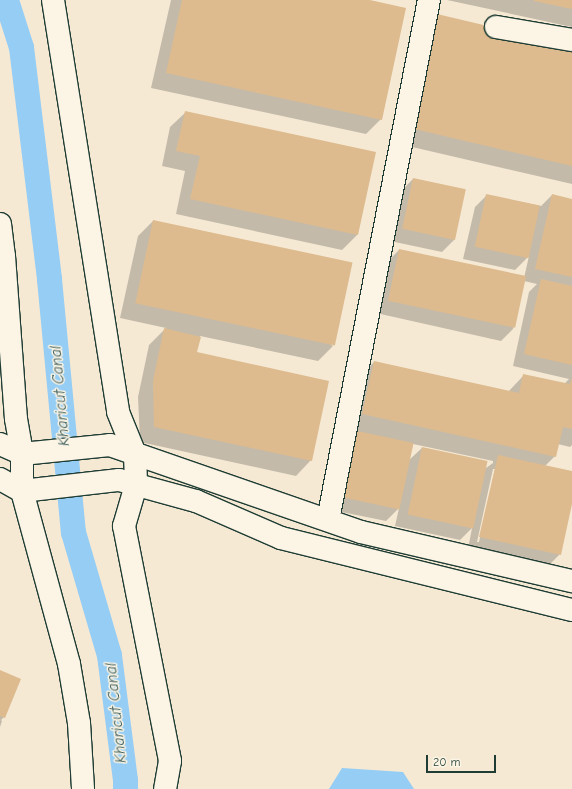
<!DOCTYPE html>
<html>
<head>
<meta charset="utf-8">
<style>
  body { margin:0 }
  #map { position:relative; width:572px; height:789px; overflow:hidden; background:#f6e9d4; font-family:"Comic Neue",sans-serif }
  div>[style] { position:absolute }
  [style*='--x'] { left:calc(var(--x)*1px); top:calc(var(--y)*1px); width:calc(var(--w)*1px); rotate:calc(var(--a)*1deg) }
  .water>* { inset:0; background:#95cdf4 }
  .shadow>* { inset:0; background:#0003 }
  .canal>* { height:25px; margin:-12.5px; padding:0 12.5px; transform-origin:12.5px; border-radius:12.5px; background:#95cdf4 }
  .building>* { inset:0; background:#ddbb8f; transform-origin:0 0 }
  .roads { filter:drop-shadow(1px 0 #1f3d34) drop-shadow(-1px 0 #1f3d34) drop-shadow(0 1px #1f3d34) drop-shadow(0 -1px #1f3d34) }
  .street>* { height:22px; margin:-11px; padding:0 11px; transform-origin:11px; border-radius:11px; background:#fcf5e5 }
  .secondary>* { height:22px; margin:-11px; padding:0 11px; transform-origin:11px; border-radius:11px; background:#fcf5e5 }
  span { translate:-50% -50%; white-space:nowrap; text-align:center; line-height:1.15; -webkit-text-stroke:3px #fcf5e5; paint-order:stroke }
  .water-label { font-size:16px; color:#375a5a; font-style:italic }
  .scale { position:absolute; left:426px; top:755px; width:70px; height:18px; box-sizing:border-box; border:2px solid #1f3d34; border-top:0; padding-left:5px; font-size:12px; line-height:14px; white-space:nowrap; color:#1f3d34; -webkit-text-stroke:3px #fcf5e5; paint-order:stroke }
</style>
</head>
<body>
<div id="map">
  <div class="water">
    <div style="clip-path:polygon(342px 768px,403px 772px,414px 789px,329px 789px)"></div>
  </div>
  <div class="shadow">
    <div style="clip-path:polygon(171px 0,366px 0,381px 119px,366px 134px,151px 88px)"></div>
    <div style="clip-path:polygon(447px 0,572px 0,572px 27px)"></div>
    <div style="clip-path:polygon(422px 31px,572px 47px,572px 184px,395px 143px)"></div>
    <div style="clip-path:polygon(186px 112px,375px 153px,357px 235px,342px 250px,176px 214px,185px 171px,162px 166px,170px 127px)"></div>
    <div style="clip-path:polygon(413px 179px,465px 190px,454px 240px,442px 252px,390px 241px,401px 191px)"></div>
    <div style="clip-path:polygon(evenodd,487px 195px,541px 206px,552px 195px,572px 200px,572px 445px,570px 447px,558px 444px,555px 456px,545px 466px,572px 472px,572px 499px,560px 554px,548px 566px,468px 549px,472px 528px,460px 540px,395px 526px,399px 508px,386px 521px,322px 508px,359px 378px,374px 362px,508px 392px,524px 375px,564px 384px,569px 379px,513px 366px,529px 292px,537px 284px,524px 281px,513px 329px,501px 341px,376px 313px,387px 262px,399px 250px,524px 278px,529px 256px,515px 270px,463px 259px,475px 207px,487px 195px,413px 444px,493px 461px,493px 463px,486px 468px,422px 448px,409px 460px,413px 444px,487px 195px,493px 469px,495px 469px,479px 542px,477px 542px,493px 469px)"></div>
    <div style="clip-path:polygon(153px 221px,333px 346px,318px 361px,200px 336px,196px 353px,311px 460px,296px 476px,140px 442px,138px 397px,149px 345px,166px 328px,120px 318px,138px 236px)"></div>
    <div style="clip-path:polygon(0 672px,4px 717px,1px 720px,2px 721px,0 727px)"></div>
  </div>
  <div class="canal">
    <div style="--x:6;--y:0;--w:49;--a:72.3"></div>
    <div style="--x:21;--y:47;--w:234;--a:83.1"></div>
    <div style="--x:49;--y:279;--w:254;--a:84.6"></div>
    <div style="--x:73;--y:532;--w:128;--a:73.7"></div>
    <div style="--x:109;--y:655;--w:126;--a:82.7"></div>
    <div style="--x:125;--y:780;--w:9;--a:90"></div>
  </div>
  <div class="building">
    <div style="clip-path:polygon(182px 0,370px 0,406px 8px,382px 120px,166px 73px)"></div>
    <div style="clip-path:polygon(572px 0,572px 9px,534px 1px,534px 0)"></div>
    <div style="clip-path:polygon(437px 14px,572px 46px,572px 166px,410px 128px)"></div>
    <div style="clip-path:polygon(185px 111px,376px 152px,358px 235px,190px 199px,200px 156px,176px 151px)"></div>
    <div style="left:413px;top:178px;width:54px;height:52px;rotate:12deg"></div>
    <div style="left:486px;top:194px;width:55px;height:54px;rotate:12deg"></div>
    <div style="clip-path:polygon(552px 194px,572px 199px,572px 277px,535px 269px)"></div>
    <div style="left:153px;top:220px;width:204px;height:85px;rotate:12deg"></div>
    <div style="left:399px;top:249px;width:130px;height:53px;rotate:12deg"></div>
    <div style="clip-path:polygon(541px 279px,572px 286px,572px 365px,524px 354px)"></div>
    <div style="clip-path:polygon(164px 328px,201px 337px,197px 352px,329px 381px,312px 461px,154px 427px,153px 381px)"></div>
    <div style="clip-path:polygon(374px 361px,519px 393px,523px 374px,570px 384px,572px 378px,572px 429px,563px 427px,556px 457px,362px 414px)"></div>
    <div style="left:348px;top:429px;width:67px;height:68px;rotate:12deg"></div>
    <div style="left:422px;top:447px;width:67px;height:69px;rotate:12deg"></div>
    <div style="clip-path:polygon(498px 455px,572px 471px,572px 504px,561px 555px,479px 537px)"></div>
    <div style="clip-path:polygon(0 670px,21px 679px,5px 718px,0 716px)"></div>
  </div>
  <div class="roads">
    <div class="street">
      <div style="--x:496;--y:27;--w:77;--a:9.7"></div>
      <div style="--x:328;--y:520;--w:530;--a:-79.01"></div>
    </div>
    <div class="secondary">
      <div style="--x:53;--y:0;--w:417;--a:81"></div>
      <div style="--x:118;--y:412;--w:45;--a:68"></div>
      <div style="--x:135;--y:454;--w:31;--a:88"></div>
      <div style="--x:136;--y:485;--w:43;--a:106.3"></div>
      <div style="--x:124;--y:526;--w:239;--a:78.9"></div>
      <div style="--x:170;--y:761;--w:28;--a:100"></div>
      <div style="--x:0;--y:224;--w:32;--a:83"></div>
      <div style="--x:4;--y:256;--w:163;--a:85.8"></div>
      <div style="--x:16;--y:419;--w:36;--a:80"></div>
      <div style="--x:22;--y:454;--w:37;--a:90"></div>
      <div style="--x:22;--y:491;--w:179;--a:74.8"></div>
      <div style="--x:69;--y:664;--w:60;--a:80.4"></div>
      <div style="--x:79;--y:723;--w:66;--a:86.5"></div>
      <div style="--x:0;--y:444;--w:24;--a:24"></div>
      <div style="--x:22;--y:454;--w:88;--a:-5.8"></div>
      <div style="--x:110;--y:445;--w:266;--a:19.1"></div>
      <div style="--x:361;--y:532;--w:217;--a:13.1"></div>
      <div style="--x:0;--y:479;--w:25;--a:29"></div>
      <div style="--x:22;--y:491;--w:98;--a:-6.5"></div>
      <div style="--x:119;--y:480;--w:80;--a:15.3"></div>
      <div style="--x:196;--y:501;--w:93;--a:23.5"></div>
      <div style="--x:281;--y:538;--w:300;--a:13.9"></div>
    </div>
  </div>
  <div class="water-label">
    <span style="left:60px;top:396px;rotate:-95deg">Kharicut Canal</span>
    <span style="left:116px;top:713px;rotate:-96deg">Kharicut Canal</span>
  </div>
  <div class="scale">20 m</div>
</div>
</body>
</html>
